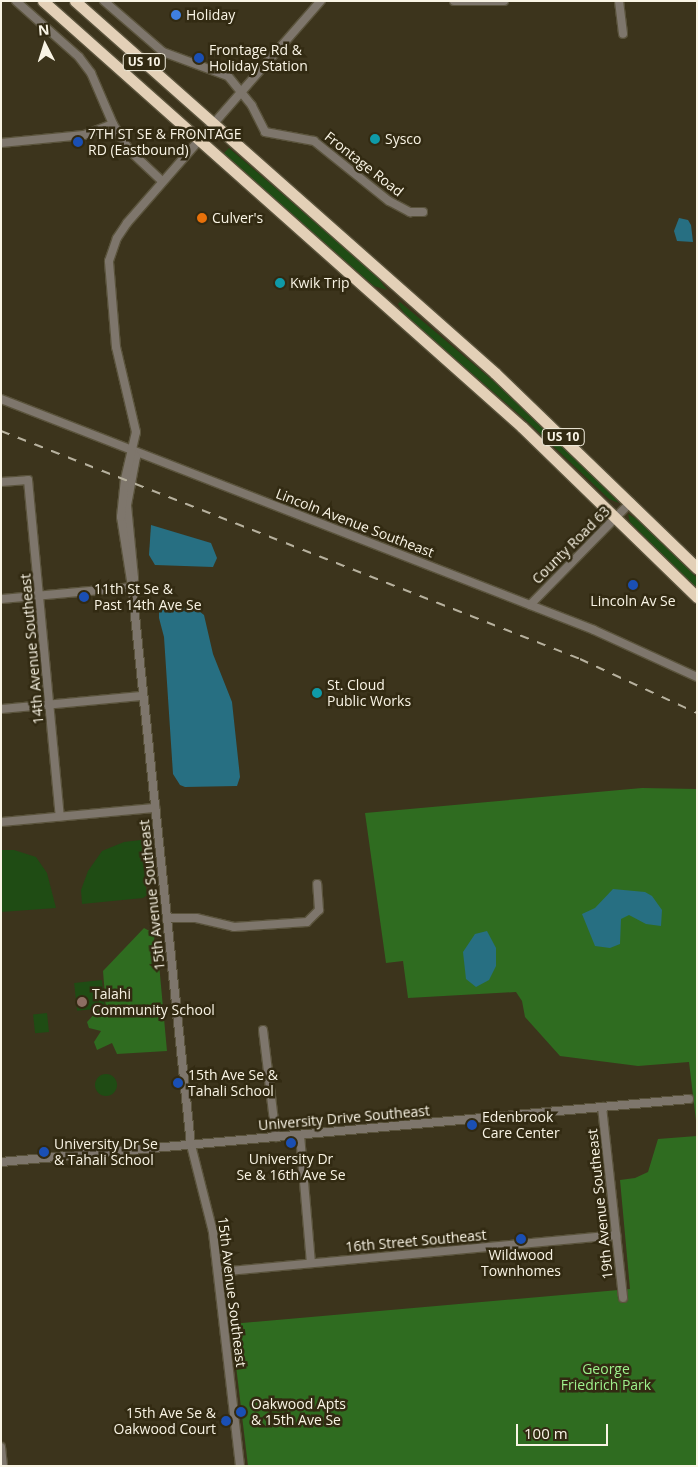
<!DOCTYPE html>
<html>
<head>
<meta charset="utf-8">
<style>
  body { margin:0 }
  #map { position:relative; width:698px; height:1467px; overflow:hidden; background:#3c341c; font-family:"Open Sans",sans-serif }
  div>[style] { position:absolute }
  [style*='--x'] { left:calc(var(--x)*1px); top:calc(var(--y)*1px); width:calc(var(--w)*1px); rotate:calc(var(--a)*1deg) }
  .green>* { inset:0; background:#1f4c14; transform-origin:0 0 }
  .round { border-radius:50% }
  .forest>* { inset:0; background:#2f6c20 }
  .water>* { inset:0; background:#276f82 }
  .roads { filter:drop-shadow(1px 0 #5a533c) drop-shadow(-1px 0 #5a533c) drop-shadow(0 1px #5a533c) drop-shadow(0 -1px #5a533c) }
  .minor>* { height:8px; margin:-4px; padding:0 4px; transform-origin:4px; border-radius:4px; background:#7e766c }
  .highway>* { height:11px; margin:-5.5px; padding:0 5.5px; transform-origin:5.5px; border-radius:5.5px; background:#e3d0b7 }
  .rail>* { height:2px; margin-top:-1px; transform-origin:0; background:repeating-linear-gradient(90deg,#b7b19e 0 9px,transparent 0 18px) }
  .dots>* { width:14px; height:14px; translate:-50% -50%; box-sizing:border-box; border:2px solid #322a12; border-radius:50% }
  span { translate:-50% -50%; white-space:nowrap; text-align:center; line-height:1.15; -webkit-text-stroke:5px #322a12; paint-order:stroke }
  .shield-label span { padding:1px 4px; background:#322a12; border:1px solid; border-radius:4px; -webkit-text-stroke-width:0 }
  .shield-label { font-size:12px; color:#f9f4e5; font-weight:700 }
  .poi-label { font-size:14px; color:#f9f4e5 }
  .left { translate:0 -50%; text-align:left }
  .right { translate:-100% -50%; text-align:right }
  .street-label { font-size:14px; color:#f9f4e5 }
  .park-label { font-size:14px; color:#9ef18c }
  .frame { position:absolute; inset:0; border:2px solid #f9f4e5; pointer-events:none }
  .north { position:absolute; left:20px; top:20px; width:50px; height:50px; -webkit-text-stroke:4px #322a12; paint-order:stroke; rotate:355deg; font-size:14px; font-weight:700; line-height:20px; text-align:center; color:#f9f4e5 }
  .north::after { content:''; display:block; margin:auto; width:18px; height:22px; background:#f9f4e5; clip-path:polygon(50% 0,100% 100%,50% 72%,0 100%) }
  .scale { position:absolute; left:516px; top:1424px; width:92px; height:22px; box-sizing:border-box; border:2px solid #f9f4e5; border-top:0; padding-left:6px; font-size:15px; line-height:18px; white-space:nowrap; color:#f9f4e5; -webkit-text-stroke:4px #322a12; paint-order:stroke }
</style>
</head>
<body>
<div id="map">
  <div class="green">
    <div style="clip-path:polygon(229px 148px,376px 275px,387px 290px,374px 286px,223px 154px)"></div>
    <div style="clip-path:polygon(400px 302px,536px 417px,619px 503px,609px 499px,530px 424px,406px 316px,398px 304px)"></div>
    <div style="clip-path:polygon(628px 514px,642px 522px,697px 578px,697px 589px,630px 522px)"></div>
    <div style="clip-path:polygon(141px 840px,147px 895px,143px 898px,82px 904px,81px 890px,88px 871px,102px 851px,124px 842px)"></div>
    <div style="clip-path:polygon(1px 850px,14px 850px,36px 857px,47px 873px,56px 908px,1px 912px)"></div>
    <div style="left:102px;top:980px;width:28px;height:28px;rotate:84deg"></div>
    <div style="left:47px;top:1013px;width:19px;height:14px;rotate:84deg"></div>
    <div class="round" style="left:95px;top:1074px;width:22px;height:22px"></div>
  </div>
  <div class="forest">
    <div style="clip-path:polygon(642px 788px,697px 789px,697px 1129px,689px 1062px,638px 1066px,560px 1056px,525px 1017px,522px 1001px,516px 992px,408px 998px,403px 961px,386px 963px,365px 813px)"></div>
    <div style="clip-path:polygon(144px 928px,155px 934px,153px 947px,158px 953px,167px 1051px,117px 1054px,112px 1043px,97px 1050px,94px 1042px,101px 1031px,89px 1028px,87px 1022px,97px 1011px,106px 1009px,103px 971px)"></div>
    <div style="clip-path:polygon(697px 1136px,697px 1466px,248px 1466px,231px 1324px,630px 1289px,620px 1180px,635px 1178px,648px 1172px,658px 1139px)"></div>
  </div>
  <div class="water">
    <div style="clip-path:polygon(679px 218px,688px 220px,691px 225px,693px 242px,677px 241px,674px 231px)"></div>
    <div style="clip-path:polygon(151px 525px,211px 543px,217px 558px,213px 567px,155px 565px,149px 555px)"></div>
    <div style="clip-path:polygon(171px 605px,195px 608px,204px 615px,213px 654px,232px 702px,240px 777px,237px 786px,185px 787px,180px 785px,173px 774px,164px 637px,159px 618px,159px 611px)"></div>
    <div style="clip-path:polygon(613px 889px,645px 892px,652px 896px,662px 910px,661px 926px,646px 924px,629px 915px,621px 919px,620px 944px,610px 948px,595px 946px,582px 914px,595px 908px)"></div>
    <div style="clip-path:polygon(487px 931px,496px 948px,496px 966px,489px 980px,476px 987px,466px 979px,463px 952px,475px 934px)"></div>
  </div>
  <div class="roads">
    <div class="minor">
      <div style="--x:16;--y:1;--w:84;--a:41.6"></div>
      <div style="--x:79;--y:57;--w:20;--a:53"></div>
      <div style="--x:91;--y:73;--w:56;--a:66.7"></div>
      <div style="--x:113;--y:124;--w:31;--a:58"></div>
      <div style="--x:129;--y:150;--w:45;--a:43.2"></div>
      <div style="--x:104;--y:1;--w:78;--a:40.8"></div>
      <div style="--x:163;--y:52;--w:69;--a:20.3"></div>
      <div style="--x:228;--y:76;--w:38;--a:51"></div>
      <div style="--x:252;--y:106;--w:29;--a:63"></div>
      <div style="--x:265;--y:132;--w:50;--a:10.4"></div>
      <div style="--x:314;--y:141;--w:96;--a:38.7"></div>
      <div style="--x:389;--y:201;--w:24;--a:28"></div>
      <div style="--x:410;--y:212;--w:13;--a:0"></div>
      <div style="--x:454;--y:1;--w:50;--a:0"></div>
      <div style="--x:619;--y:1;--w:33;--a:83"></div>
      <div style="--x:1;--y:143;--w:83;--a:-5.5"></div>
      <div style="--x:84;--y:135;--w:31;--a:-21"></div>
      <div style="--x:1;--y:399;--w:636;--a:21.28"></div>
      <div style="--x:594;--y:630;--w:113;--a:24.5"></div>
      <div style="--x:1;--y:482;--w:27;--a:-4"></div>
      <div style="--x:28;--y:480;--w:338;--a:84.6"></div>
      <div style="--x:132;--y:587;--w:9;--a:-77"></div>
      <div style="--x:134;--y:578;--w:73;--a:-95.5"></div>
      <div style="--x:127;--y:505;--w:49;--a:-79.4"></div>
      <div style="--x:136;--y:457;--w:7;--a:-117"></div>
      <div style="--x:1;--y:599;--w:132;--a:-5.2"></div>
      <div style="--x:530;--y:605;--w:144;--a:-45.6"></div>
      <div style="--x:1;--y:709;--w:142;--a:-5.3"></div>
      <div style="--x:1;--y:822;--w:155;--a:-5.2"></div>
      <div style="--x:167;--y:918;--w:29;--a:0"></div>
      <div style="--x:196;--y:918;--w:39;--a:13"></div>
      <div style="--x:234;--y:927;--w:73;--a:-3.9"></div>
      <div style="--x:307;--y:922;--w:17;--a:-45"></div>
      <div style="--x:319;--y:910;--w:26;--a:-94"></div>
      <div style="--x:263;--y:1030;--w:108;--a:83.1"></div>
      <div style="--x:602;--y:1107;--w:192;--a:83.7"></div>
      <div style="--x:300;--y:1135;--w:128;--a:85.1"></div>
      <div style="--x:1;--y:1162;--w:691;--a:-5.23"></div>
      <div style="--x:218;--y:1272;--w:400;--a:-5.3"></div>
      <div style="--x:1;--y:1447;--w:19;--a:84"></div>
      <div style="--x:240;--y:1466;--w:236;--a:-96.6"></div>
      <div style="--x:213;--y:1232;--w:90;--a:-104.2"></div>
      <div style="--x:191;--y:1145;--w:561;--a:-96.04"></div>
      <div style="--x:132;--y:587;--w:71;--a:-98.9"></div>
      <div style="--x:121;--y:517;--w:38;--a:-84"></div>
      <div style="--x:125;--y:479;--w:48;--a:-76.8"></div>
      <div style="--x:136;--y:432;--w:87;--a:-103.2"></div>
      <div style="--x:116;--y:347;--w:86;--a:-94.7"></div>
      <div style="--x:109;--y:261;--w:24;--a:-71"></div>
      <div style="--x:117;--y:238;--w:18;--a:-56"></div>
      <div style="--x:127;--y:223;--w:295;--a:-48.9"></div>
    </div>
    <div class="highway">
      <div style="--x:43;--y:1;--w:641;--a:41.65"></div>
      <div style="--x:522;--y:427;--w:244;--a:44.2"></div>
      <div style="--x:75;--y:1;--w:561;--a:41.53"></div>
      <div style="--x:495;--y:373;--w:281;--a:44"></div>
    </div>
  </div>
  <div class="rail">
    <div style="--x:1;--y:431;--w:622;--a:21.49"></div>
    <div style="--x:580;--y:659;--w:129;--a:24.8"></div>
  </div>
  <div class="dots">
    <div style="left:176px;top:15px;background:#3f7fe0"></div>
    <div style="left:199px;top:58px;background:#1a4fb4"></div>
    <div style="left:375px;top:139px;background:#0f9aa8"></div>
    <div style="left:78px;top:142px;background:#1a4fb4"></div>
    <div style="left:202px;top:218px;background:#e8710a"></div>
    <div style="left:280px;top:283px;background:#0f9aa8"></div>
    <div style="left:633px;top:585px;background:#1a4fb4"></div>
    <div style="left:84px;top:597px;background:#1a4fb4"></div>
    <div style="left:317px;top:693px;background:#0f9aa8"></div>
    <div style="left:82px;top:1002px;background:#8d6e63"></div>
    <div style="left:178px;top:1083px;background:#1a4fb4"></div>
    <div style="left:472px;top:1125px;background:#1a4fb4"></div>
    <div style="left:291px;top:1143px;background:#1a4fb4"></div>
    <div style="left:44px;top:1152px;background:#1a4fb4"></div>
    <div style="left:521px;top:1239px;background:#1a4fb4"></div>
    <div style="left:241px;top:1412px;background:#1a4fb4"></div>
    <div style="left:226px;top:1421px;background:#1a4fb4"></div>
  </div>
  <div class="shield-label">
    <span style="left:144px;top:62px">US 10</span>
    <span style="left:563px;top:437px">US 10</span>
  </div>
  <div class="poi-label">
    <span class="left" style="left:186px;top:15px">Holiday</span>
    <span class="left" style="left:209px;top:58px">Frontage Rd &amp;<br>Holiday Station</span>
    <span class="left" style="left:88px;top:142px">7TH ST SE &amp; FRONTAGE<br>RD (Eastbound)</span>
    <span class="left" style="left:385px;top:139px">Sysco</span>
    <span class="left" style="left:212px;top:218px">Culver's</span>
    <span class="left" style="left:290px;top:283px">Kwik Trip</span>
    <span class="left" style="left:94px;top:597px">11th St Se &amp;<br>Past 14th Ave Se</span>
    <span style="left:633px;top:601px">Lincoln Av Se</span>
    <span class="left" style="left:327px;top:693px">St. Cloud<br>Public Works</span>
    <span class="left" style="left:92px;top:1002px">Talahi<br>Community School</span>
    <span class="left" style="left:188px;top:1083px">15th Ave Se &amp;<br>Tahali School</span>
    <span class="left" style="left:482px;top:1125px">Edenbrook<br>Care Center</span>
    <span class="left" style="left:54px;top:1152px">University Dr Se<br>&amp; Tahali School</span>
    <span style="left:291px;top:1167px">University Dr<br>Se &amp; 16th Ave Se</span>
    <span style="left:521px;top:1263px">Wildwood<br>Townhomes</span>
    <span class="left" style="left:251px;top:1412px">Oakwood Apts<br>&amp; 15th Ave Se</span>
    <span class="right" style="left:216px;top:1421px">15th Ave Se &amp;<br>Oakwood Court</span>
  </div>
  <div class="street-label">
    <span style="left:364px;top:164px;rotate:38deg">Frontage Road</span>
    <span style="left:355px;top:523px;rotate:21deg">Lincoln Avenue Southeast</span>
    <span style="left:571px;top:545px;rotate:-45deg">County Road 63</span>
    <span style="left:32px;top:649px;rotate:-95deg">14th Avenue Southeast</span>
    <span style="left:152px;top:895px;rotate:-96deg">15th Avenue Southeast</span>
    <span style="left:344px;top:1118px;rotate:-5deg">University Drive Southeast</span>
    <span style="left:600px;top:1204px;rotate:-96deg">19th Avenue Southeast</span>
    <span style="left:416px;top:1241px;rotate:-5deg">16th Street Southeast</span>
    <span style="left:232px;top:1292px;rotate:83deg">15th Avenue Southeast</span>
  </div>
  <div class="park-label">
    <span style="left:606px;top:1377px">George<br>Friedrich Park</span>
  </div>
  <div class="frame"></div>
  <div class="north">N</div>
  <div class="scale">100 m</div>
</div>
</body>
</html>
